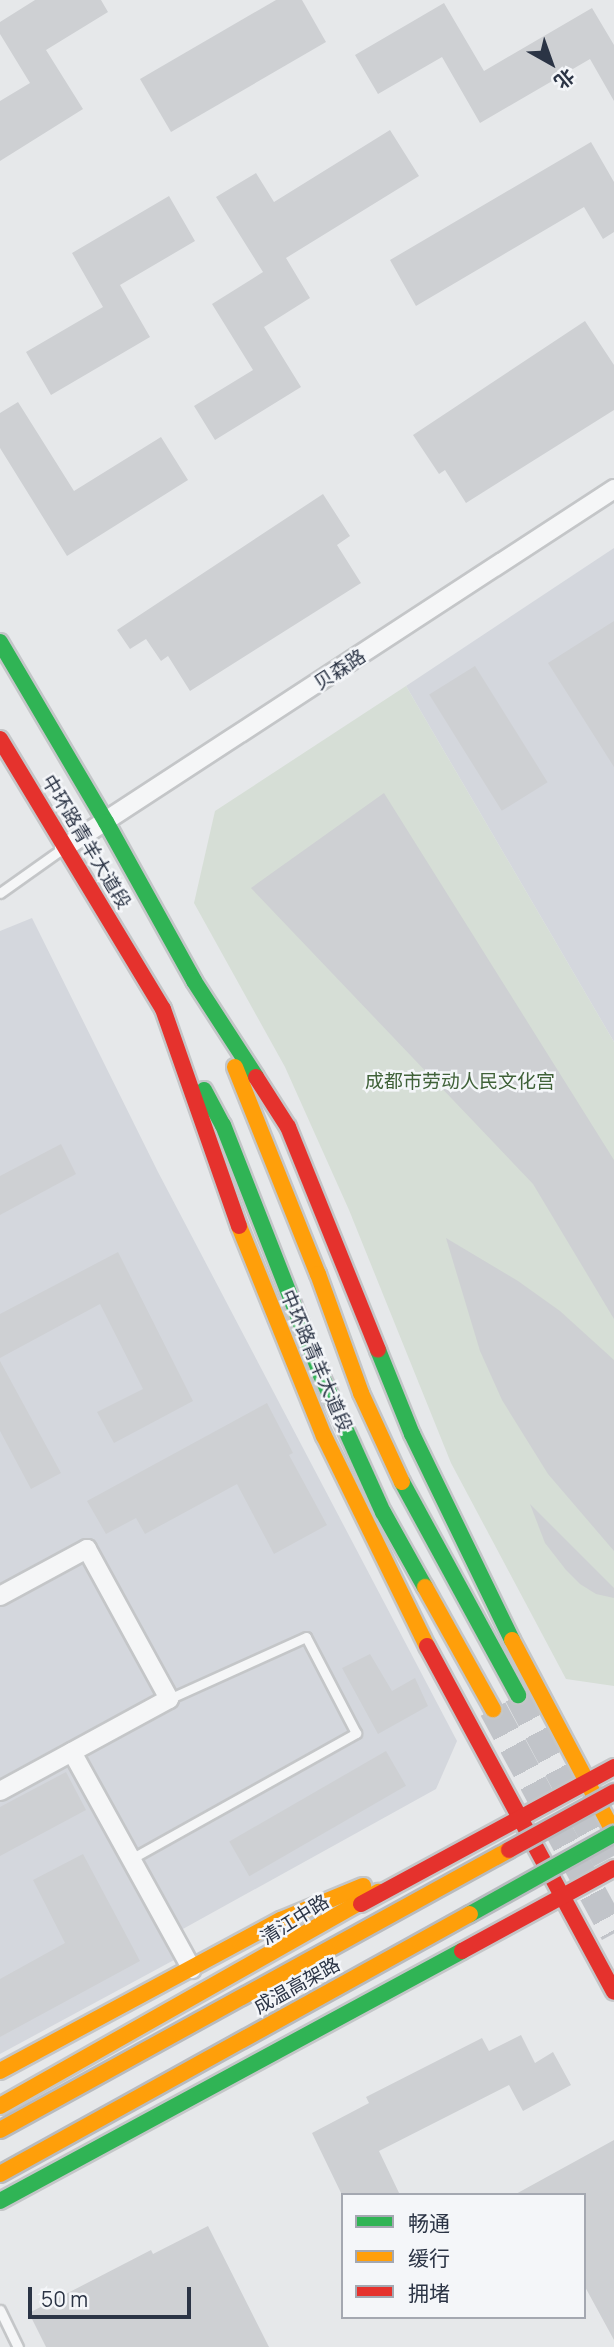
<!DOCTYPE html>
<html>
<head>
<meta charset="utf-8">
<style>
  body { margin:0 }
  #map { position:relative; width:614px; height:2347px; overflow:hidden; background:#e6e8ea; font-family:Manrope,"Noto Sans SC",sans-serif }
  div>[style] { position:absolute }
  [style*='--x'] { left:calc(var(--x)*1px); top:calc(var(--y)*1px); width:calc(var(--w)*1px); rotate:calc(var(--a)*1deg) }
  .built>* { inset:0; background:#d4d7dd }
  .green>* { inset:0; background:#d6ded6 }
  .building>* { inset:0; background:#ced0d3; transform-origin:0 0 }
  .primary-tunnel>* { height:28px; margin-top:-14px; transform-origin:0; background:repeating-linear-gradient(90deg,#c1c4c9 0 28px,transparent 0 42px) }
  .roads { filter:drop-shadow(2px 0 #c4c6c8) drop-shadow(-2px 0 #c4c6c8) drop-shadow(0 2px #c4c6c8) drop-shadow(0 -2px #c4c6c8) }
  .lane>* { height:9px; margin:-4.5px; padding:0 4.5px; transform-origin:4.5px; border-radius:4.5px; background:#f5f6f7 }
  .street>* { height:18px; margin:-9px; padding:0 9px; transform-origin:9px; border-radius:9px; background:#f5f6f7 }
  .fast>* { height:16px; margin:-8px; padding:0 8px; transform-origin:8px; border-radius:8px; background:#30b455 }
  .slow>* { height:16px; margin:-8px; padding:0 8px; transform-origin:8px; border-radius:8px; background:#ff9f0a }
  .jam>* { height:16px; margin:-8px; padding:0 8px; transform-origin:8px; border-radius:8px; background:#e5322d }
  .bridges { filter:drop-shadow(2px 0 #b8bbbf) drop-shadow(-2px 0 #b8bbbf) drop-shadow(0 2px #b8bbbf) drop-shadow(0 -2px #b8bbbf) }
  .fast-bridge>* { height:16px; margin:-8px; padding:0 8px; transform-origin:8px; border-radius:8px; background:#30b455 }
  .slow-bridge>* { height:16px; margin:-8px; padding:0 8px; transform-origin:8px; border-radius:8px; background:#ff9f0a }
  .jam-bridge>* { height:16px; margin:-8px; padding:0 8px; transform-origin:8px; border-radius:8px; background:#e5322d }
  span { translate:-50% -50%; white-space:nowrap; text-align:center; line-height:1.15; -webkit-text-stroke:5px #f4f6f9; paint-order:stroke }
  .street-label { font-size:19px; color:#2b3445 }
  .park-label { font-size:19px; color:#3f6138 }
  .legend { position:absolute; left:341px; top:2193px; width:245px; height:126px; box-sizing:border-box; background:#f4f6f9; border:2px solid #a4a8b1; margin:0; padding:9px 12px; list-style:none; font-size:21px; color:#2b3445 }
  .legend li { display:flex; align-items:center; gap:14px; height:35px }
  .legend b { width:35px; border:2px solid #a4a8b1 }
  .north { position:absolute; left:516px; top:28px; width:70px; height:70px; -webkit-text-stroke:5px #f4f6f9; paint-order:stroke; rotate:140deg; font-size:19px; font-weight:700; line-height:28px; text-align:center; color:#2b3445 }
  .north::after { content:''; display:block; margin:auto; width:24px; height:32px; background:#2b3445; clip-path:polygon(50% 0,100% 100%,50% 72%,0 100%) }
  .scale { position:absolute; left:28px; top:2287px; width:163px; height:32px; box-sizing:border-box; border:4px solid #2b3445; border-top:0; padding-left:9px; font-size:21px; line-height:24px; white-space:nowrap; color:#2b3445; -webkit-text-stroke:5px #f4f6f9; paint-order:stroke }
</style>
</head>
<body>
<div id="map">
  <div class="built">
    <div style="clip-path:polygon(614px 548px,614px 1042px,406px 686px)"></div>
    <div style="clip-path:polygon(32px 918px,158px 1172px,457px 1741px,436px 1789px,163px 1940px,174px 1960px,0 2054px,0 931px)"></div>
  </div>
  <div class="green">
    <div style="clip-path:polygon(406px 686px,614px 1042px,614px 1686px,566px 1679px,451px 1463px,349px 1210px,285px 1067px,194px 903px,215px 811px)"></div>
  </div>
  <div class="building">
    <div style="clip-path:polygon(35px 0,101px 0,108px 12px,46px 50px,83px 109px,0 161px,0 101px,30px 83px,0 34px,0 22px)"></div>
    <div style="clip-path:polygon(276px 0,302px 0,326px 42px,171px 132px,140px 79px)"></div>
    <div style="clip-path:polygon(444px 3px,484px 71px,592px 8px,614px 45px,614px 101px,590px 59px,480px 123px,442px 57px,378px 94px,355px 55px)"></div>
    <div style="clip-path:polygon(390px 130px,419px 176px,286px 258px,310px 298px,264px 327px,301px 387px,215px 440px,194px 406px,253px 370px,212px 304px,263px 272px,216px 197px,256px 173px,274px 202px)"></div>
    <div style="clip-path:polygon(591px 142px,614px 182px,614px 232px,603px 239px,584px 207px,416px 306px,390px 260px)"></div>
    <div style="clip-path:polygon(169px 196px,195px 241px,120px 285px,150px 337px,51px 395px,26px 352px,103px 307px,72px 253px)"></div>
    <div style="clip-path:polygon(585px 321px,614px 365px,614px 410px,466px 503px,445px 470px,439px 474px,413px 435px)"></div>
    <div style="clip-path:polygon(18px 402px,74px 491px,161px 437px,188px 480px,67px 556px,0 448px,0 413px)"></div>
    <div style="clip-path:polygon(323px 494px,350px 536px,337px 545px,361px 583px,190px 691px,168px 656px,161px 661px,146px 639px,130px 649px,117px 630px)"></div>
    <div style="clip-path:polygon(614px 621px,614px 767px,548px 663px)"></div>
    <div style="left:475px;top:666px;width:137px;height:54px;rotate:58deg"></div>
    <div style="clip-path:polygon(384px 793px,614px 1160px,614px 1319px,533px 1184px,251px 888px)"></div>
    <div style="clip-path:polygon(61px 1144px,76px 1174px,0 1215px,0 1176px)"></div>
    <div style="clip-path:polygon(446px 1238px,518px 1281px,560px 1311px,614px 1360px,614px 1551px,548px 1474px,502px 1400px,480px 1351px)"></div>
    <div style="clip-path:polygon(118px 1252px,193px 1401px,114px 1443px,97px 1412px,143px 1389px,100px 1304px,0 1358px,0 1314px)"></div>
    <div style="clip-path:polygon(0 1361px,61px 1473px,31px 1489px,0 1431px)"></div>
    <div style="clip-path:polygon(267px 1403px,293px 1453px,289px 1455px,327px 1525px,274px 1554px,237px 1484px,145px 1534px,136px 1518px,106px 1534px,87px 1501px)"></div>
    <div style="clip-path:polygon(530px 1504px,614px 1588px,614px 1598px,596px 1594px,580px 1584px,566px 1570px,545px 1543px)"></div>
    <div style="clip-path:polygon(370px 1654px,392px 1691px,415px 1678px,428px 1706px,378px 1734px,342px 1668px)"></div>
    <div style="left:386px;top:1751px;width:40px;height:181px;rotate:60deg"></div>
    <div style="clip-path:polygon(66px 1772px,86px 1810px,0 1856px,0 1807px)"></div>
    <div style="clip-path:polygon(83px 1854px,140px 1961px,0 2037px,0 1979px,65px 1943px,33px 1880px)"></div>
    <div style="clip-path:polygon(521px 2035px,535px 2063px,553px 2052px,571px 2085px,523px 2111px,509px 2085px,379px 2151px,400px 2195px,342px 2195px,312px 2133px,369px 2103px,366px 2097px,482px 2038px,489px 2051px)"></div>
    <div style="clip-path:polygon(614px 2140px,614px 2340px,584px 2285px,584px 2195px,514px 2195px)"></div>
    <div style="clip-path:polygon(208px 2226px,269px 2347px,46px 2347px,29px 2313px,151px 2250px,153px 2254px)"></div>
  </div>
  <div class="primary-tunnel">
    <div style="--x:518;--y:1695;--w:187;--a:61.9"></div>
    <div style="--x:493;--y:1709;--w:255;--a:61.6"></div>
  </div>
  <div class="roads">
    <div class="lane">
      <div style="--x:0;--y:893;--w:76;--a:-35.4"></div>
      <div style="--x:131;--y:1859;--w:258;--a:-29.2"></div>
      <div style="--x:356;--y:1733;--w:108;--a:-117.5"></div>
      <div style="--x:306;--y:1637;--w:150;--a:155.7"></div>
      <div style="--x:0;--y:2310;--w:41;--a:64.1"></div>
    </div>
    <div class="street">
      <div style="--x:64;--y:848;--w:657;--a:-33.13"></div>
      <div style="--x:0;--y:1596;--w:99;--a:-28.4"></div>
      <div style="--x:87;--y:1549;--w:171;--a:61.3"></div>
      <div style="--x:169;--y:1699;--w:192;--a:151.4"></div>
      <div style="--x:72;--y:1752;--w:248;--a:61.1"></div>
    </div>
    <div class="fast">
      <div style="--x:0;--y:642;--w:209;--a:59.5"></div>
      <div style="--x:106;--y:822;--w:182;--a:61"></div>
      <div style="--x:194;--y:981;--w:114;--a:57.1"></div>
      <div style="--x:204;--y:1090;--w:40;--a:62"></div>
      <div style="--x:223;--y:1125;--w:269;--a:68.6"></div>
      <div style="--x:321;--y:1375;--w:150;--a:65.7"></div>
      <div style="--x:383;--y:1512;--w:86;--a:60.8"></div>
      <div style="--x:378;--y:1350;--w:91;--a:68"></div>
      <div style="--x:412;--y:1434;--w:229;--a:64.1"></div>
      <div style="--x:402;--y:1482;--w:243;--a:61.4"></div>
      <div style="--x:0;--y:2201;--w:525;--a:-28.42"></div>
    </div>
    <div class="slow">
      <div style="--x:235;--y:1067;--w:223;--a:68.2"></div>
      <div style="--x:318;--y:1274;--w:127;--a:70.1"></div>
      <div style="--x:361;--y:1393;--w:98;--a:65.3"></div>
      <div style="--x:239;--y:1226;--w:227;--a:68"></div>
      <div style="--x:324;--y:1436;--w:234;--a:63.9"></div>
      <div style="--x:425;--y:1587;--w:140;--a:60.9"></div>
      <div style="--x:512;--y:1640;--w:218;--a:62.1"></div>
      <div style="--x:0;--y:2071;--w:319;--a:-28.3"></div>
      <div style="--x:281;--y:1920;--w:89;--a:-22.5"></div>
      <div style="--x:0;--y:2106;--w:435;--a:-29.5"></div>
    </div>
    <div class="jam">
      <div style="--x:0;--y:739;--w:315;--a:58.9"></div>
      <div style="--x:163;--y:1009;--w:230;--a:70.7"></div>
      <div style="--x:256;--y:1077;--w:59;--a:57.4"></div>
      <div style="--x:288;--y:1127;--w:240;--a:68"></div>
      <div style="--x:427;--y:1646;--w:393;--a:61.6"></div>
      <div style="--x:361;--y:1904;--w:288;--a:-28.4"></div>
      <div style="--x:462;--y:1951;--w:173;--a:-28.6"></div>
    </div>
  </div>
  <div class="bridges">
    <div class="fast-bridge">
      <div style="--x:470;--y:1914;--w:165;--a:-29.1"></div>
    </div>
    <div class="slow-bridge">
      <div style="--x:0;--y:2130;--w:581;--a:-28.82"></div>
      <div style="--x:0;--y:2174;--w:537;--a:-28.95"></div>
    </div>
    <div class="jam-bridge">
      <div style="--x:509;--y:1850;--w:120;--a:-28.9"></div>
    </div>
  </div>
  <div class="street-label">
    <span style="left:340px;top:670px;rotate:-33deg">贝森路</span>
    <span style="left:86px;top:842px;rotate:59deg">中环路青羊大道段</span>
    <span style="left:316px;top:1361px;rotate:67deg">中环路青羊大道段</span>
    <span style="left:295px;top:1920px;rotate:-32deg">清江中路</span>
    <span style="left:297px;top:1986px;rotate:-29deg">成温高架路</span>
  </div>
  <div class="park-label">
    <span style="left:460px;top:1082px">成都市劳动人民文化宫</span>
  </div>
  <ul class="legend">
  <li><b style="height:9px;background:#30b455"></b>畅通</li>
  <li><b style="height:9px;background:#ff9f0a"></b>缓行</li>
  <li><b style="height:9px;background:#e5322d"></b>拥堵</li>
  </ul>
  <div class="north">北</div>
  <div class="scale">50 m</div>
</div>
</body>
</html>
